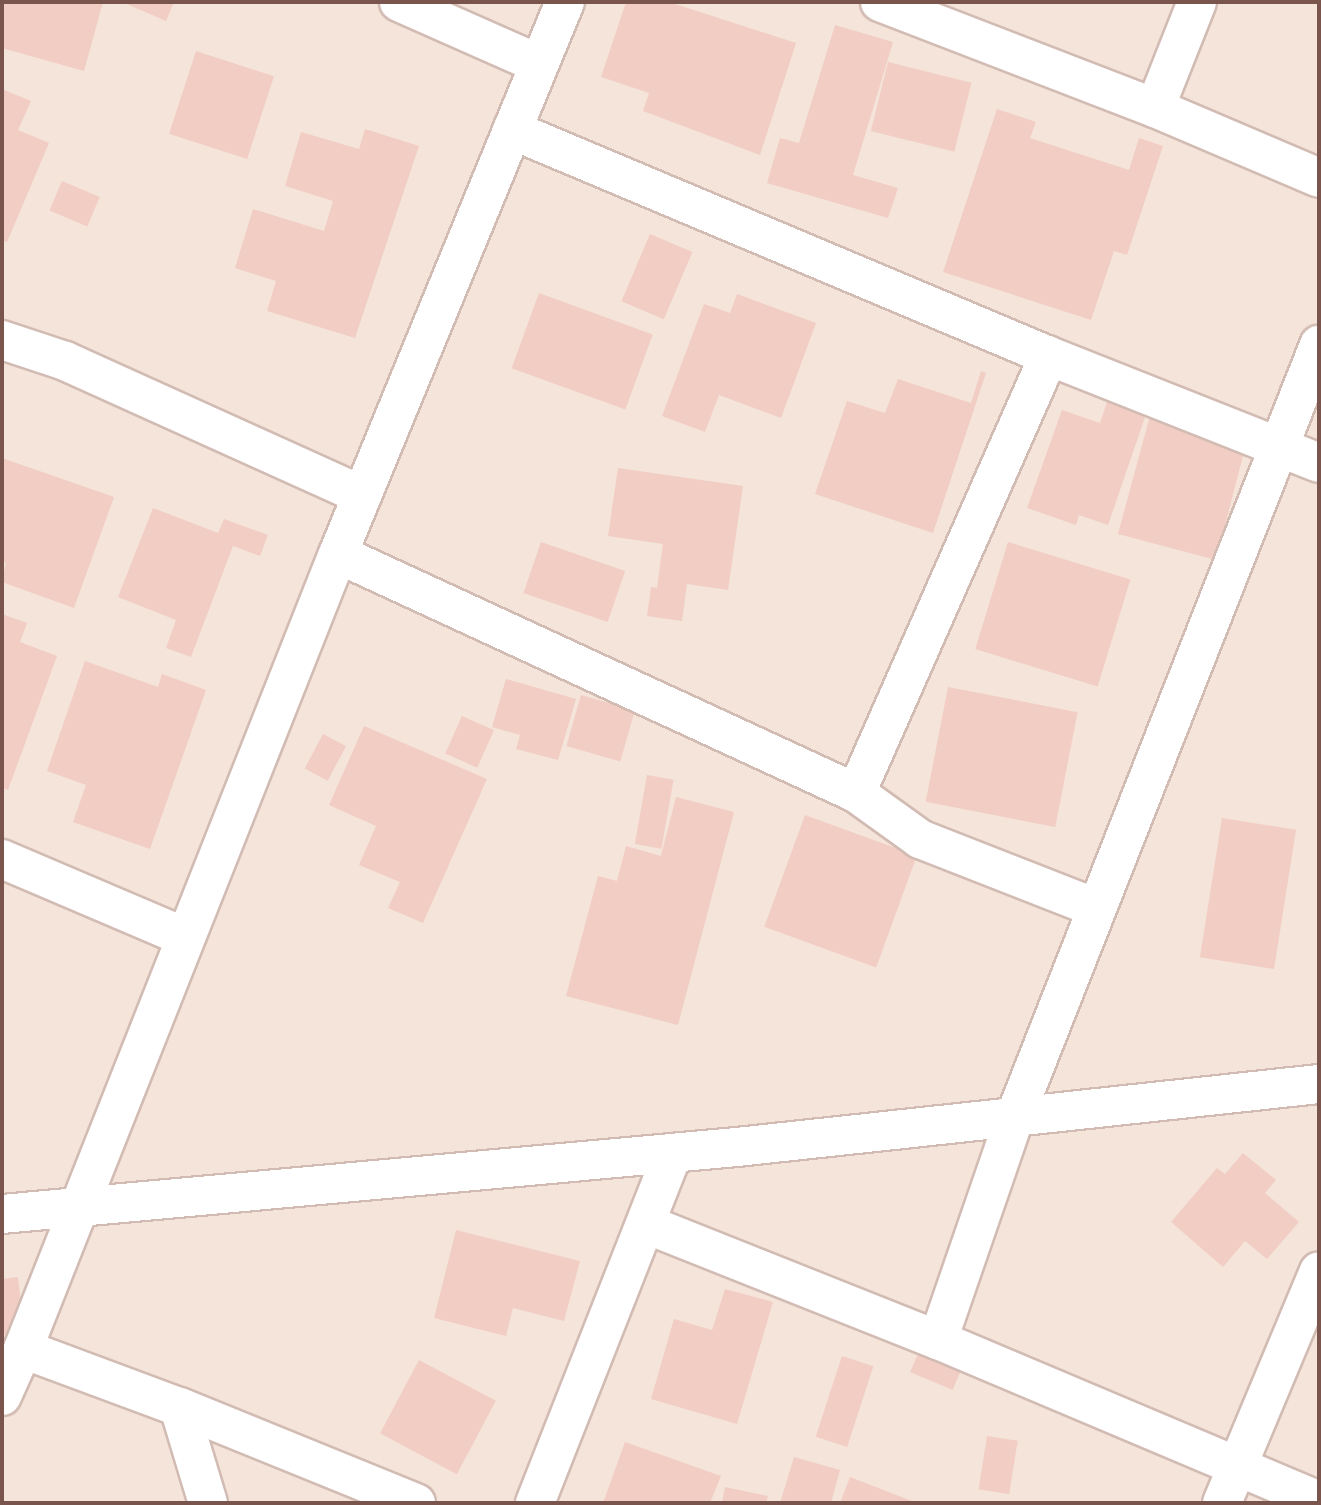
<!DOCTYPE html>
<html>
<head>
<meta charset="utf-8">
<style>
  body { margin:0 }
  #map { position:relative; width:1321px; height:1505px; overflow:hidden; background:#fdf3ec; font-family:"Roboto Condensed",sans-serif }
  div>[style] { position:absolute }
  [style*='--x'] { left:calc(var(--x)*1px); top:calc(var(--y)*1px); width:calc(var(--w)*1px); rotate:calc(var(--a)*1deg) }
  .residential>* { inset:0; background:#f4e4da; transform-origin:0 0 }
  .building>* { inset:0; background:#f2cdc4; transform-origin:0 0 }
  .roads { filter:drop-shadow(2px 0 #d2bbb3) drop-shadow(-2px 0 #d2bbb3) drop-shadow(0 2px #d2bbb3) drop-shadow(0 -2px #d2bbb3) }
  .minor>* { height:38px; margin:-19px; padding:0 19px; transform-origin:19px; border-radius:19px; background:#fff }
  .tertiary>* { height:38px; margin:-19px; padding:0 19px; transform-origin:19px; border-radius:19px; background:#fff }
  span { translate:-50% -50%; white-space:nowrap; text-align:center; line-height:1.15; -webkit-text-stroke:5px #fff8f3; paint-order:stroke }
  .frame { position:absolute; inset:0; border:4px solid #79554e; pointer-events:none }
</style>
</head>
<body>
<div id="map">
  <div class="residential">
    <div style="left:2px;top:2px;width:1317px;height:1501px"></div>
  </div>
  <div class="building">
    <div style="clip-path:polygon(2px 2px,103px 2px,84px 71px,2px 48px)"></div>
    <div style="clip-path:polygon(122px 2px,174px 2px,166px 21px)"></div>
    <div style="clip-path:polygon(626px 2px,669px 2px,796px 43px,760px 155px,643px 111px,649px 93px,601px 77px)"></div>
    <div style="clip-path:polygon(835px 25px,893px 42px,853px 175px,898px 188px,888px 218px,767px 183px,780px 138px,799px 143px)"></div>
    <div style="left:196px;top:51px;width:82px;height:87px;rotate:18deg"></div>
    <div style="left:888px;top:62px;width:86px;height:71px;rotate:14deg"></div>
    <div style="clip-path:polygon(2px 89px,31px 101px,18px 130px,49px 143px,7px 242px,2px 240px)"></div>
    <div style="clip-path:polygon(997px 109px,1036px 122px,1030px 138px,1129px 170px,1139px 138px,1163px 146px,1127px 255px,1114px 251px,1091px 320px,943px 272px)"></div>
    <div style="clip-path:polygon(365px 129px,419px 146px,355px 338px,267px 311px,276px 281px,235px 268px,253px 209px,324px 231px,333px 201px,285px 186px,301px 132px,359px 149px)"></div>
    <div style="left:62px;top:181px;width:41px;height:32px;rotate:23deg"></div>
    <div style="left:650px;top:234px;width:46px;height:73px;rotate:23deg"></div>
    <div style="left:539px;top:293px;width:121px;height:80px;rotate:20deg"></div>
    <div style="clip-path:polygon(737px 294px,816px 323px,781px 418px,719px 395px,705px 432px,662px 416px,704px 304px,730px 313px)"></div>
    <div style="clip-path:polygon(981px 371px,986px 373px,933px 533px,815px 494px,847px 401px,885px 413px,898px 379px,971px 403px)"></div>
    <div style="clip-path:polygon(1116px 375px,1155px 388px,1108px 525px,1079px 515px,1076px 525px,1027px 508px,1062px 410px,1100px 423px)"></div>
    <div style="clip-path:polygon(1154px 401px,1245px 448px,1216px 560px,1118px 534px)"></div>
    <div style="clip-path:polygon(2px 458px,114px 497px,74px 608px,2px 582px,6px 563px,2px 561px)"></div>
    <div style="clip-path:polygon(618px 468px,743px 486px,728px 590px,687px 584px,682px 621px,647px 616px,651px 587px,657px 588px,663px 544px,608px 536px)"></div>
    <div style="clip-path:polygon(153px 508px,218px 533px,224px 519px,268px 535px,260px 556px,233px 546px,191px 657px,166px 648px,176px 620px,118px 597px)"></div>
    <div style="left:541px;top:542px;width:89px;height:54px;rotate:19deg"></div>
    <div style="left:1008px;top:542px;width:128px;height:112px;rotate:17deg"></div>
    <div style="clip-path:polygon(2px 614px,27px 623px,20px 642px,57px 656px,8px 790px,2px 787px)"></div>
    <div style="clip-path:polygon(85px 661px,158px 687px,162px 674px,206px 690px,150px 849px,73px 822px,86px 785px,47px 771px)"></div>
    <div style="clip-path:polygon(506px 679px,576px 699px,558px 760px,516px 749px,520px 735px,492px 727px)"></div>
    <div style="left:948px;top:687px;width:132px;height:117px;rotate:11deg"></div>
    <div style="left:581px;top:695px;width:56px;height:53px;rotate:16deg"></div>
    <div style="left:462px;top:716px;width:35px;height:41px;rotate:24deg"></div>
    <div style="clip-path:polygon(364px 726px,487px 779px,423px 923px,388px 908px,400px 882px,359px 865px,376px 826px,329px 805px)"></div>
    <div style="left:323px;top:734px;width:26px;height:39px;rotate:28deg"></div>
    <div style="left:647px;top:775px;width:27px;height:70px;rotate:10deg"></div>
    <div style="clip-path:polygon(676px 797px,734px 812px,678px 1025px,566px 996px,598px 876px,617px 881px,626px 846px,661px 856px)"></div>
    <div style="left:805px;top:815px;width:119px;height:119px;rotate:20deg"></div>
    <div style="left:1222px;top:818px;width:75px;height:141px;rotate:9deg"></div>
    <div style="clip-path:polygon(1243px 1153px,1276px 1180px,1265px 1193px,1299px 1222px,1267px 1259px,1245px 1241px,1223px 1267px,1171px 1222px,1217px 1168px,1225px 1174px)"></div>
    <div style="clip-path:polygon(456px 1230px,580px 1261px,564px 1321px,513px 1308px,506px 1336px,434px 1318px)"></div>
    <div style="clip-path:polygon(18px 1277px,24px 1332px,2px 1335px,2px 1279px)"></div>
    <div style="clip-path:polygon(725px 1289px,773px 1302px,737px 1424px,651px 1399px,674px 1319px,712px 1330px)"></div>
    <div style="left:920px;top:1349px;width:46px;height:25px;rotate:23deg"></div>
    <div style="left:842px;top:1356px;width:33px;height:85px;rotate:18deg"></div>
    <div style="left:419px;top:1360px;width:87px;height:83px;rotate:28deg"></div>
    <div style="left:987px;top:1436px;width:31px;height:54px;rotate:9deg"></div>
    <div style="clip-path:polygon(625px 1442px,721px 1476px,710px 1503px,603px 1503px)"></div>
    <div style="clip-path:polygon(794px 1457px,840px 1470px,831px 1503px,780px 1503px)"></div>
    <div style="clip-path:polygon(850px 1477px,917px 1503px,840px 1503px)"></div>
    <div style="clip-path:polygon(725px 1487px,768px 1496px,766px 1503px,722px 1503px)"></div>
  </div>
  <div class="roads">
    <div class="minor">
      <div style="--x:399;--y:2;--w:153;--a:23.9"></div>
      <div style="--x:880;--y:2;--w:295;--a:21.1"></div>
      <div style="--x:1155;--y:108;--w:178;--a:23.1"></div>
      <div style="--x:1155;--y:108;--w:114;--a:-68.4"></div>
      <div style="--x:512;--y:130;--w:583;--a:22.82"></div>
      <div style="--x:1049;--y:356;--w:290;--a:21.6"></div>
      <div style="--x:2;--y:340;--w:66;--a:18.4"></div>
      <div style="--x:65;--y:361;--w:326;--a:24.3"></div>
      <div style="--x:338;--y:554;--w:570;--a:24.77"></div>
      <div style="--x:856;--y:793;--w:79;--a:35.7"></div>
      <div style="--x:920;--y:839;--w:189;--a:21.4"></div>
      <div style="--x:856;--y:793;--w:478;--a:-66.2"></div>
      <div style="--x:2;--y:859;--w:199;--a:23.1"></div>
      <div style="--x:646;--y:1224;--w:314;--a:21.7"></div>
      <div style="--x:938;--y:1340;--w:414;--a:22.9"></div>
      <div style="--x:938;--y:1340;--w:239;--a:-71"></div>
      <div style="--x:1016;--y:1114;--w:827;--a:-68.49"></div>
      <div style="--x:2;--y:1396;--w:51;--a:-65.9"></div>
      <div style="--x:179;--y:1407;--w:100;--a:73.2"></div>
      <div style="--x:416;--y:1503;--w:256;--a:-157.9"></div>
      <div style="--x:179;--y:1407;--w:166;--a:-159.6"></div>
      <div style="--x:23;--y:1349;--w:855;--a:-68.39"></div>
      <div style="--x:338;--y:554;--w:597;--a:-67.65"></div>
      <div style="--x:535;--y:1503;--w:376;--a:-68.5"></div>
      <div style="--x:1222;--y:1503;--w:251;--a:-67.3"></div>
    </div>
    <div class="tertiary">
      <div style="--x:2;--y:1214;--w:738;--a:-5.21"></div>
      <div style="--x:737;--y:1147;--w:585;--a:-6.18"></div>
    </div>
  </div>
  <div class="frame"></div>
</div>
</body>
</html>
